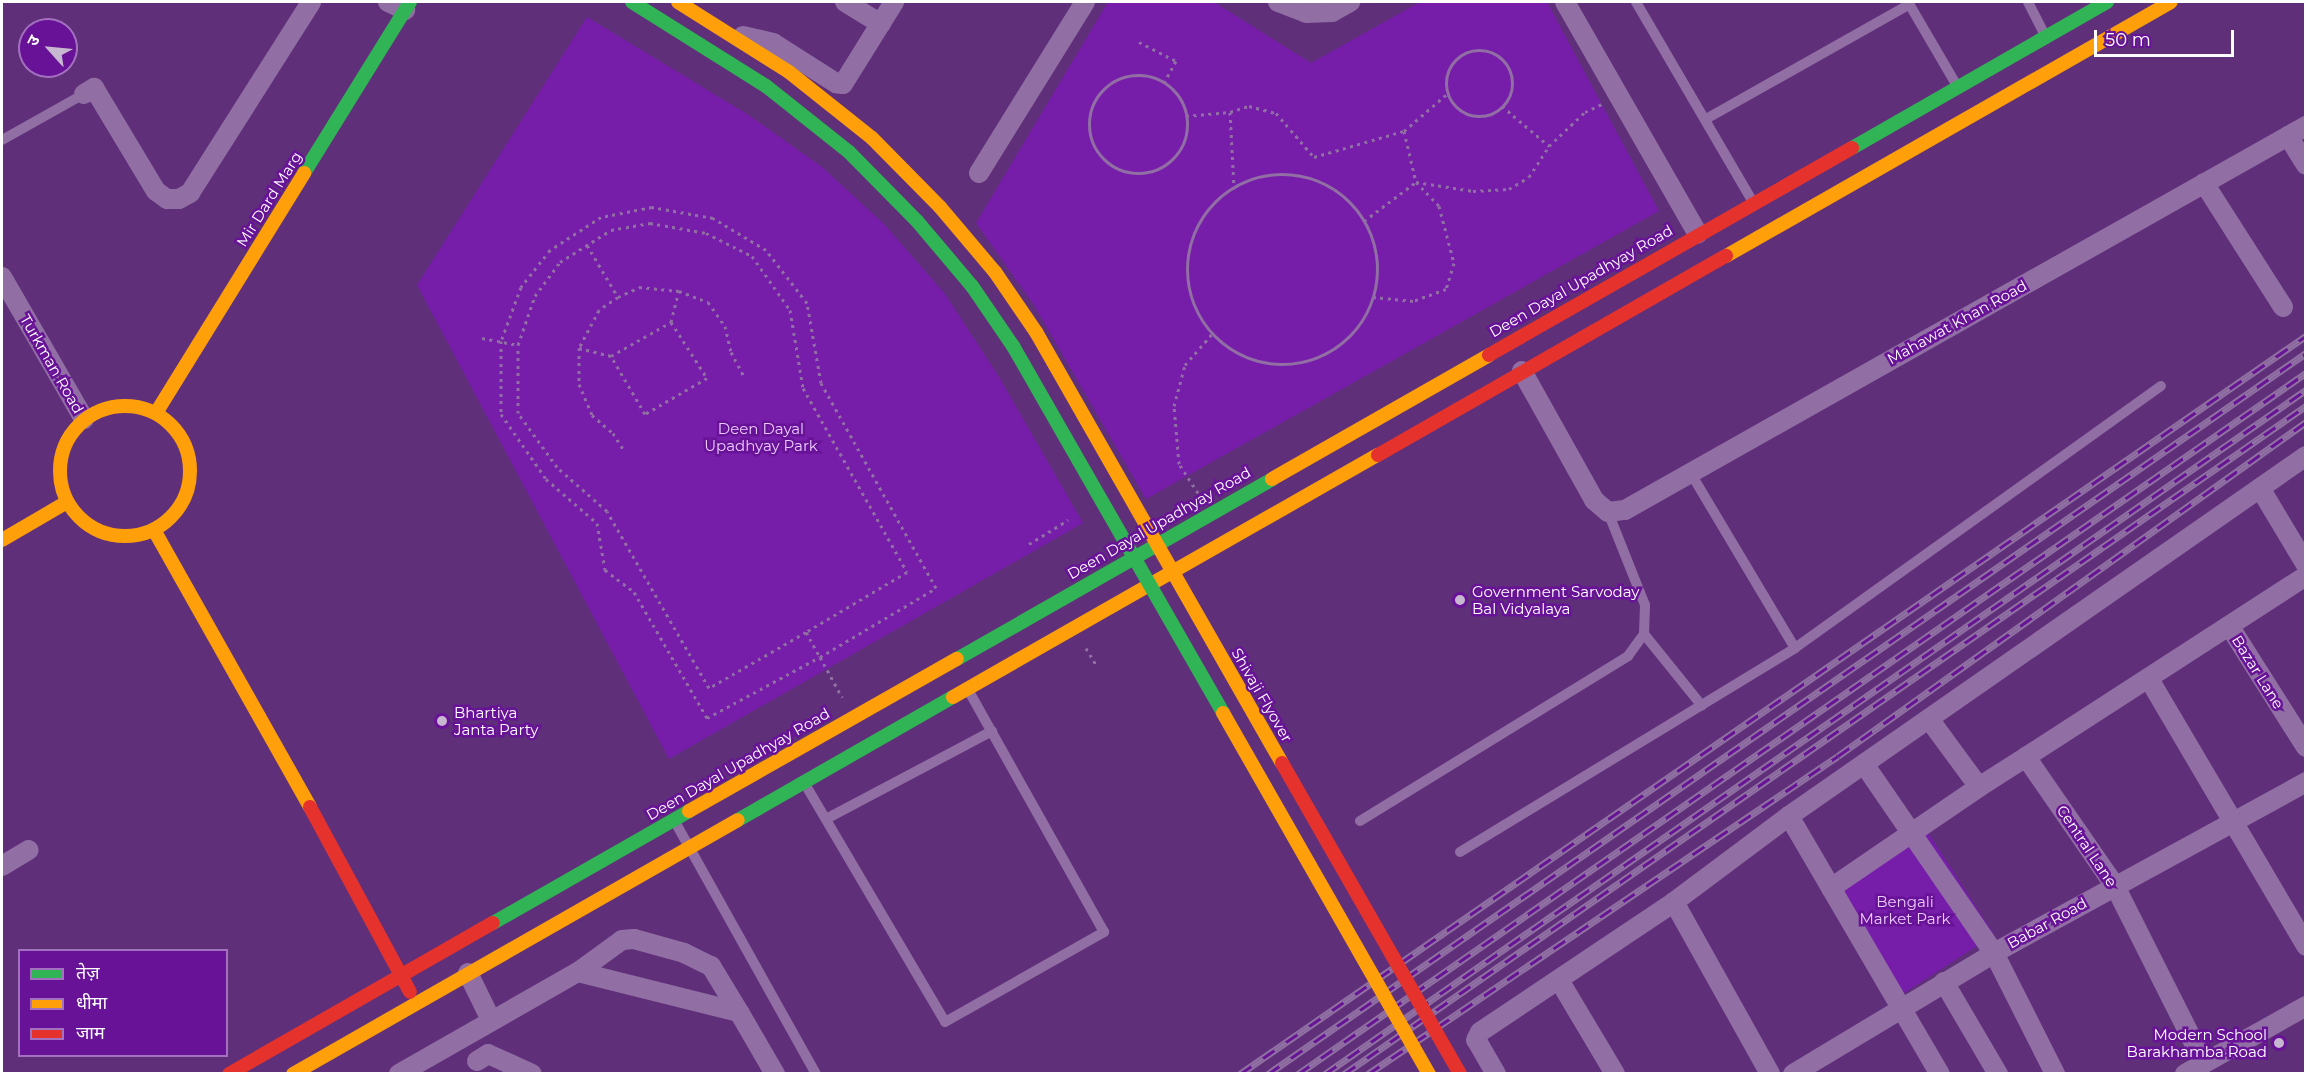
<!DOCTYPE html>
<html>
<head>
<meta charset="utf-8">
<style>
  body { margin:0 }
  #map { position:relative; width:2307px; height:1075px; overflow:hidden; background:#5f3079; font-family:Montserrat,"Noto Sans Devanagari",sans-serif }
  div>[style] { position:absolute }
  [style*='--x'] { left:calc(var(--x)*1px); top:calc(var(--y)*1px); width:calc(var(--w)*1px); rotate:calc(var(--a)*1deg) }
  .green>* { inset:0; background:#761da9; transform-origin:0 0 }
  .path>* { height:3px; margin-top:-1.5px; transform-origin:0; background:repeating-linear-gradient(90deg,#916ea4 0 3px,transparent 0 7.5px) }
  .path>.ring { margin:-1.5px; padding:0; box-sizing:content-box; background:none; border:3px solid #916ea4; border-radius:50% }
  .lane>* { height:10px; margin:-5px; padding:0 5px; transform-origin:5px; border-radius:5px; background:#916ea4 }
  .street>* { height:20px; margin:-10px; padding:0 10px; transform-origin:10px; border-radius:10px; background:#916ea4 }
  .fast>* { height:14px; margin:-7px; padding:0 7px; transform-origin:7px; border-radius:7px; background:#30b455 }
  .slow>* { height:14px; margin:-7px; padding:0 7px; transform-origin:7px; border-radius:7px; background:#ff9f0a }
  .slow>.ring { margin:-7px; padding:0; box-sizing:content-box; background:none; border:14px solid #ff9f0a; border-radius:50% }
  .jam>* { height:14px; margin:-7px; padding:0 7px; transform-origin:7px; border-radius:7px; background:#e5322d }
  .rail>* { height:7px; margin-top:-3.5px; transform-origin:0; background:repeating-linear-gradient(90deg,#681297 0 14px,#9070a3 0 28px); box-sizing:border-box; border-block:2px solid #9070a3 }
  .fast-bridge>* { height:14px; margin:-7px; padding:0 7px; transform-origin:7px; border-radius:7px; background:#30b455 }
  .slow-bridge>* { height:14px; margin:-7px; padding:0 7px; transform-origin:7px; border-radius:7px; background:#ff9f0a }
  .jam-bridge>* { height:14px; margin:-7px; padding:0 7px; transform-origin:7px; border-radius:7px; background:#e5322d }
  .dots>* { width:16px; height:16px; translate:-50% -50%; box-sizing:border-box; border:3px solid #681297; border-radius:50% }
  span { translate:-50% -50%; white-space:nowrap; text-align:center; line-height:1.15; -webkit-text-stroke:5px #681297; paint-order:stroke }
  .street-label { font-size:15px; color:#fff }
  .park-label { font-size:15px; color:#ebcafd }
  .poi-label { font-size:15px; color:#fff }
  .left { translate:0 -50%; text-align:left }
  .right { translate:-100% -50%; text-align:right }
  .frame { position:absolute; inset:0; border:3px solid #fff; pointer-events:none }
  .legend { position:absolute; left:18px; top:949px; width:210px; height:108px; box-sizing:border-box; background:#681297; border:2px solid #a471c1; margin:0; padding:8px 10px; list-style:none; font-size:18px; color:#fff }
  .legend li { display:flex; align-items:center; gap:12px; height:30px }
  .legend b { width:30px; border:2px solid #a471c1 }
  .north { position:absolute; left:18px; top:18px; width:60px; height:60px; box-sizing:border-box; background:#681297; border:2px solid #a471c1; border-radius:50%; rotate:297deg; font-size:16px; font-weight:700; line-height:24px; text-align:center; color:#fff }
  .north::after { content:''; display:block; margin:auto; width:21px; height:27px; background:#c7b7d0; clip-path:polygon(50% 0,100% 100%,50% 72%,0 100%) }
  .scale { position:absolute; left:2094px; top:30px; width:140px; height:27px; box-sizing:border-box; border:3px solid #fff; border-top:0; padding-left:8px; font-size:18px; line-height:21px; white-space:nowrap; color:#fff; -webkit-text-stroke:4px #681297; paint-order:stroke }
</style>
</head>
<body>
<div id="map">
  <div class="green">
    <div style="clip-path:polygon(1108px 2px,1214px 2px,1311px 63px,1420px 2px,1547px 2px,1659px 211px,1146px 499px,1034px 305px,976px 223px)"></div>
    <div style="clip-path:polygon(587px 17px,747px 114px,822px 167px,884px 224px,945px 294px,999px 377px,1083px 523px,669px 759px,417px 285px)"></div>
    <div style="left:1919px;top:819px;width:138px;height:119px;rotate:57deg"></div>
  </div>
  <div class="path">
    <div style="--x:1139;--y:42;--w:42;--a:27.2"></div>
    <div style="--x:1176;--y:61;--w:25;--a:119"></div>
    <div class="ring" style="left:1446px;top:50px;width:63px;height:63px"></div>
    <div class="ring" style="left:1089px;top:75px;width:95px;height:95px"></div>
    <div style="--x:1502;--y:106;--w:62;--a:40.4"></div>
    <div style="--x:1549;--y:146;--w:50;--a:-43.4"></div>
    <div style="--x:1585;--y:112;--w:19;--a:-25"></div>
    <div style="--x:1230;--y:112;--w:20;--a:-18"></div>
    <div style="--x:1249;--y:106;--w:28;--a:15"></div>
    <div style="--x:1276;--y:113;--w:58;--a:49.2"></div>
    <div style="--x:1314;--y:157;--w:94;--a:-16.1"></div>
    <div style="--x:1404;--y:131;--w:58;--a:-40.8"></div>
    <div style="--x:1186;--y:116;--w:44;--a:-5.2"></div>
    <div style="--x:1230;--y:112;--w:77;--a:87"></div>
    <div style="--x:1404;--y:131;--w:52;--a:76.8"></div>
    <div style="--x:1416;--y:182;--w:58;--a:9"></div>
    <div style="--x:1473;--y:191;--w:36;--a:-3"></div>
    <div style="--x:1509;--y:189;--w:23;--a:-31"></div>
    <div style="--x:1529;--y:177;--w:37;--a:-57"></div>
    <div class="ring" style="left:1187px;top:174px;width:187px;height:187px"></div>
    <div style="--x:1364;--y:221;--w:65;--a:-36.9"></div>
    <div style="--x:1416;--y:182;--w:33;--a:46"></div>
    <div style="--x:1439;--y:206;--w:59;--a:75.3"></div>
    <div style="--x:1454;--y:263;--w:27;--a:107"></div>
    <div style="--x:1446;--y:289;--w:35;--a:160"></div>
    <div style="--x:1413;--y:301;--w:40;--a:-174.3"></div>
    <div style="--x:587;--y:245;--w:61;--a:59.2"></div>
    <div style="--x:618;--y:297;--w:23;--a:146"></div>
    <div style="--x:599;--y:310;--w:43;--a:117.8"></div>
    <div style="--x:579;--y:348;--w:36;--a:90"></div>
    <div style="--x:579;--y:384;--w:34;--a:67"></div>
    <div style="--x:592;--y:415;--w:28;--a:41"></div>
    <div style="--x:613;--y:433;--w:19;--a:58"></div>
    <div style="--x:618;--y:297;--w:23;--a:-25"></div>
    <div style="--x:639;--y:287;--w:40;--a:5.7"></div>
    <div style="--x:679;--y:291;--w:31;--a:21"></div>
    <div style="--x:708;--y:302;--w:29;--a:55"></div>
    <div style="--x:725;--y:326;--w:27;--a:77"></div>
    <div style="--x:731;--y:352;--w:26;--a:62"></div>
    <div style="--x:671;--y:322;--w:67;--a:57.3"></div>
    <div style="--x:707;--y:378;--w:72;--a:149.9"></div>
    <div style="--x:645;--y:414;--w:67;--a:-120.4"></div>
    <div style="--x:611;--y:356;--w:69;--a:-29.5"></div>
    <div style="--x:671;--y:322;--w:32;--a:-76"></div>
    <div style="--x:482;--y:338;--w:37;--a:11"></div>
    <div style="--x:579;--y:348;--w:33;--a:14"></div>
    <div style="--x:1198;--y:493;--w:35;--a:-123"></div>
    <div style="--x:1179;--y:464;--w:58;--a:-94.9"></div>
    <div style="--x:1174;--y:406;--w:42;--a:-75"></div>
    <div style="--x:1185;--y:365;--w:41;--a:-48.9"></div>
    <div style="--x:1029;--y:544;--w:46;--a:-31.6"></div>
    <div style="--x:806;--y:632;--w:112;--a:150"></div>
    <div style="--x:709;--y:688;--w:204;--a:-120"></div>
    <div style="--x:607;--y:511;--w:67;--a:-138.7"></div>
    <div style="--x:557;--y:467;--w:67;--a:-125.8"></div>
    <div style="--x:518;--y:413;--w:68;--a:-90"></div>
    <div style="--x:518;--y:345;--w:52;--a:-70.9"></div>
    <div style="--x:535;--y:296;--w:42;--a:-53.7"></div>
    <div style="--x:560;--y:262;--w:60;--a:-32.1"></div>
    <div style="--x:611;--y:230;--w:40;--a:-10"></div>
    <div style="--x:650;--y:223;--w:57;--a:10.1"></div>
    <div style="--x:706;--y:233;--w:51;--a:26.6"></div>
    <div style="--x:752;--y:256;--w:66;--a:54.9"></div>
    <div style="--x:790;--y:310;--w:79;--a:80.5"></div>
    <div style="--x:803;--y:388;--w:211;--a:60.5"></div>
    <div style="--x:907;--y:572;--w:117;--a:149.3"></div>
    <div style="--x:806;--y:632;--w:29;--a:61"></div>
    <div style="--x:820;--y:657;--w:135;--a:-30.7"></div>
    <div style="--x:936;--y:588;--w:235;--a:-119.3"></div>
    <div style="--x:821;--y:383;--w:81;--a:-99.9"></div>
    <div style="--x:807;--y:303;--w:67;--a:-127.7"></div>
    <div style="--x:766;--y:250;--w:62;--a:-148.9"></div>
    <div style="--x:713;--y:218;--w:62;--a:-169.8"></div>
    <div style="--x:652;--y:207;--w:52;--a:168.9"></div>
    <div style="--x:601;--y:217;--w:61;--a:147.1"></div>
    <div style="--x:550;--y:250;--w:47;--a:128.1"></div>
    <div style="--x:521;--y:287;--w:58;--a:110.3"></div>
    <div style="--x:501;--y:341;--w:73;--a:90"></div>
    <div style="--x:501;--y:414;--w:79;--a:55.3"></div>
    <div style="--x:546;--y:479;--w:67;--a:40.8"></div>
    <div style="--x:597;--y:523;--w:48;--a:80.3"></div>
    <div style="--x:605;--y:570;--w:36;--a:37"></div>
    <div style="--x:634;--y:592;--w:146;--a:59.9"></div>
    <div style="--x:707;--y:718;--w:128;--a:-28.4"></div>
    <div style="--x:820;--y:657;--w:46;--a:61.2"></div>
    <div style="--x:1086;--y:648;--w:21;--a:59"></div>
  </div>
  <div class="lane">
    <div style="--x:1636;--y:2;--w:232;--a:59.7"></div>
    <div style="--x:1908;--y:2;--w:97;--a:59.7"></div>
    <div style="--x:2028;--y:2;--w:38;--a:63"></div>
    <div style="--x:1706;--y:119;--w:234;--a:-29.4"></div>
    <div style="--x:2;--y:140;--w:94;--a:-29.3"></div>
    <div style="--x:1690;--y:472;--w:205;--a:59.2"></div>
    <div style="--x:1644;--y:634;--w:92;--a:51.1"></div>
    <div style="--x:805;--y:784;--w:276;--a:59.5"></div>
    <div style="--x:945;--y:1022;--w:183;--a:-29.5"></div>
    <div style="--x:1104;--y:932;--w:276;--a:-119.3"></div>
    <div style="--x:826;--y:819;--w:188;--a:-27.9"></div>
    <div style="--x:674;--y:820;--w:291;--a:60.8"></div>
    <div style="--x:1360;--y:821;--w:315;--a:-31.6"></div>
    <div style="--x:1628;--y:656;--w:27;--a:-54"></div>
    <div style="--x:1644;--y:634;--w:29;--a:-88"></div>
    <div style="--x:1645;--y:605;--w:100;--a:-111.7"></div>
    <div style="--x:1460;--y:852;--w:392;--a:-31.3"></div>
    <div style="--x:1795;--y:648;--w:450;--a:-35.6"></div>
  </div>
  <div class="street">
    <div style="--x:388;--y:2;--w:19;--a:25"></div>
    <div style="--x:845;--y:2;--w:42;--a:31.4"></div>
    <div style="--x:1278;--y:2;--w:30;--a:21"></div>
    <div style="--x:1306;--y:13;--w:26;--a:-2"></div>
    <div style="--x:1332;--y:12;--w:21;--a:-29"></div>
    <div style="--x:1565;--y:2;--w:267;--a:60.2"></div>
    <div style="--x:743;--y:36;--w:31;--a:13"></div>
    <div style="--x:773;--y:43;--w:75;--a:32.4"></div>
    <div style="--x:836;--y:83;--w:7;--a:8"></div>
    <div style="--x:843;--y:84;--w:97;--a:-58.1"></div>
    <div style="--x:84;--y:94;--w:12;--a:-31"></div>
    <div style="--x:94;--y:88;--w:120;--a:59"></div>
    <div style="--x:156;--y:191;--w:14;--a:36"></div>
    <div style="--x:167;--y:199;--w:12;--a:0"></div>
    <div style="--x:179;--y:199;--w:13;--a:-29"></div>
    <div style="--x:190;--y:193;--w:226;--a:-57.6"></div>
    <div style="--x:2288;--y:136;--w:34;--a:58"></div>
    <div style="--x:979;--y:173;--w:201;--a:-58.2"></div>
    <div style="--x:2204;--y:183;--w:147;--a:57.5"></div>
    <div style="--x:2;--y:277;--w:164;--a:60"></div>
    <div style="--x:1522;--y:371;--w:148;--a:60.8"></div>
    <div style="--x:1594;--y:500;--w:18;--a:41"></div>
    <div style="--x:1608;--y:512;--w:17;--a:-7"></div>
    <div style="--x:1625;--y:510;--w:782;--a:-29.42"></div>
    <div style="--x:2260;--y:488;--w:90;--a:59.1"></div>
    <div style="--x:2230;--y:627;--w:142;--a:57.7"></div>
    <div style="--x:2149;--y:679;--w:310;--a:59.5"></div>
    <div style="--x:1929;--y:719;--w:84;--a:53.7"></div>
    <div style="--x:1979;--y:787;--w:56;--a:-32.6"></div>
    <div style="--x:2026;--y:757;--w:157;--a:55.4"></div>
    <div style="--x:2115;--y:886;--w:198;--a:63.3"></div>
    <div style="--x:2026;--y:757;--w:333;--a:-32.9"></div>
    <div style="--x:1864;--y:764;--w:229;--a:55.5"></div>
    <div style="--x:1994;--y:953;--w:136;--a:63.2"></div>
    <div style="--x:1789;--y:816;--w:299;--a:59.7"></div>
    <div style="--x:2;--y:866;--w:31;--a:-31"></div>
    <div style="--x:1831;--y:888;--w:179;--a:-34.3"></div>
    <div style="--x:1674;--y:902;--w:197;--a:60.8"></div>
    <div style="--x:578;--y:972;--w:54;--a:-36"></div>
    <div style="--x:622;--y:940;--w:12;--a:-5"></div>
    <div style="--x:634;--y:939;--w:52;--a:15.6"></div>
    <div style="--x:684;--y:953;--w:30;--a:26"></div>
    <div style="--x:711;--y:966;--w:54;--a:58.7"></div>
    <div style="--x:468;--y:973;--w:52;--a:63.9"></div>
    <div style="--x:1559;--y:980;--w:109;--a:59.2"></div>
    <div style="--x:1944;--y:982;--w:107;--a:59.6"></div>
    <div style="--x:477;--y:1061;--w:13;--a:-32"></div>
    <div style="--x:488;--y:1054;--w:48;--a:24.4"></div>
    <div style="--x:399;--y:1074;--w:206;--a:-29.7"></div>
    <div style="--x:578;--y:972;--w:166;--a:14"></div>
    <div style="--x:739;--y:1012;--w:72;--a:59.9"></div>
    <div style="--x:1496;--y:1074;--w:39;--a:-120"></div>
    <div style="--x:1476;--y:1040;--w:9;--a:-63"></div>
    <div style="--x:1480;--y:1032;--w:234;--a:-33.8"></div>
    <div style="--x:1674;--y:902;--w:144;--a:-36.8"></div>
    <div style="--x:1789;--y:816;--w:630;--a:-34.85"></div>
    <div style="--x:1793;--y:1074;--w:235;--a:-31"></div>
    <div style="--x:1994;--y:953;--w:356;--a:-28.7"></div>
    <div style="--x:2185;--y:1074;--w:139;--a:-29.3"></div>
  </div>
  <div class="fast">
    <div style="--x:632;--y:2;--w:158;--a:32.1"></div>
    <div style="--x:766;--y:86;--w:106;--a:38.5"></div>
    <div style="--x:849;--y:152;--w:97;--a:45.4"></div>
    <div style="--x:917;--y:221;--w:85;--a:49.8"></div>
    <div style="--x:972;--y:286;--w:73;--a:55.7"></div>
    <div style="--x:1852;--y:148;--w:294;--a:-29.8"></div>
    <div style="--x:304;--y:173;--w:201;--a:-58.2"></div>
    <div style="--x:957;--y:659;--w:363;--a:-29.7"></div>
    <div style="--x:738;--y:820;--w:248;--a:-29.8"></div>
    <div style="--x:493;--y:923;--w:226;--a:-29.7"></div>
  </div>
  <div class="slow">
    <div style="--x:678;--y:2;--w:131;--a:32.2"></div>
    <div style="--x:789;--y:72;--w:106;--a:38.5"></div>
    <div style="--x:872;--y:138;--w:97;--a:45.4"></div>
    <div style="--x:940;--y:207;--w:85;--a:49.8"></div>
    <div style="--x:995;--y:272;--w:73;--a:55.7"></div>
    <div style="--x:1726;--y:256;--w:512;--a:-29.72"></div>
    <div class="ring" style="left:60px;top:406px;width:116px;height:116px"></div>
    <div style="--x:156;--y:413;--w:282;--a:-58.3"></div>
    <div style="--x:1272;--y:479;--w:250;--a:-29.7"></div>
    <div style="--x:154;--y:530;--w:318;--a:60.6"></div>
    <div style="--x:2;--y:540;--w:75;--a:-30.3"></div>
    <div style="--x:953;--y:697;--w:489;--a:-29.7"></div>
    <div style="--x:689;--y:811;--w:308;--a:-29.6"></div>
    <div style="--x:293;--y:1074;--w:512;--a:-29.72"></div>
  </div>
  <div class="jam">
    <div style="--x:1489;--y:355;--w:418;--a:-29.7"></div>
    <div style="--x:1378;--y:455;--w:401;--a:-29.8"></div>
    <div style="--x:310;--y:807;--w:210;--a:61.6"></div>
    <div style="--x:229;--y:1074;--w:304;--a:-29.8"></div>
  </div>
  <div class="rail">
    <div style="--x:1240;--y:1074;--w:1297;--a:-34.7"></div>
    <div style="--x:1268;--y:1074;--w:1264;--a:-34.78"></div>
    <div style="--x:1298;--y:1074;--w:1228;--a:-34.82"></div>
    <div style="--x:1325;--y:1074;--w:1196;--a:-34.89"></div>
    <div style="--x:1344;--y:1074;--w:1171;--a:-34.78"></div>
    <div style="--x:1368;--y:1074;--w:567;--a:-34.08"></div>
    <div style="--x:1838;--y:756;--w:575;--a:-35.51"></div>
  </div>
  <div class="fast-bridge">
    <div style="--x:1013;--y:346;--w:423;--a:60.2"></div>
  </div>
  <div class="slow-bridge">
    <div style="--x:1036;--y:332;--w:496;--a:60.3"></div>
    <div style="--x:1223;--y:713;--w:416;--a:60.3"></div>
  </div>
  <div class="jam-bridge">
    <div style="--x:1282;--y:763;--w:358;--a:60.2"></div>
  </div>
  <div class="dots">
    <div style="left:1460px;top:600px;background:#c7b7d0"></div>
    <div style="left:442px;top:721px;background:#c7b7d0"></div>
    <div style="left:2279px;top:1043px;background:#c7b7d0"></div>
  </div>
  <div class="street-label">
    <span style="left:269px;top:199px;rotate:-58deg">Mir Dard Marg</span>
    <span style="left:1581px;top:281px;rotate:-30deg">Deen Dayal Upadhyay Road</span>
    <span style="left:1957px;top:322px;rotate:-29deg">Mahawat Khan Road</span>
    <span style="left:52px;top:364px;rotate:60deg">Turkman Road</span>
    <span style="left:1159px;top:523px;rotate:-30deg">Deen Dayal Upadhyay Road</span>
    <span style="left:2258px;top:672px;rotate:58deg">Bazar Lane</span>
    <span style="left:1262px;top:695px;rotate:60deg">Shivaji Flyover</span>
    <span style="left:738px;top:764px;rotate:-30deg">Deen Dayal Upadhyay Road</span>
    <span style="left:2087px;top:846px;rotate:56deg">Central Lane</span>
    <span style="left:2047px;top:923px;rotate:-29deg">Babar Road</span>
  </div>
  <div class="park-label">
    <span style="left:761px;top:437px">Deen Dayal<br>Upadhyay Park</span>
    <span style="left:1905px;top:910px">Bengali<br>Market Park</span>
  </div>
  <div class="poi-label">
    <span class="left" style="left:1472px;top:600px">Government Sarvoday<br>Bal Vidyalaya</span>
    <span class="left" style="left:454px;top:721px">Bhartiya<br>Janta Party</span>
    <span class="right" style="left:2267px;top:1043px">Modern School<br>Barakhamba Road</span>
  </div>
  <div class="frame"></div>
  <ul class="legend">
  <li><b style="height:8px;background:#30b455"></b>तेज़</li>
  <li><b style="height:8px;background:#ff9f0a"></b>धीमा</li>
  <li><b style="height:8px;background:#e5322d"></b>जाम</li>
  </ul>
  <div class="north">उ</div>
  <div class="scale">50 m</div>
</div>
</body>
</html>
